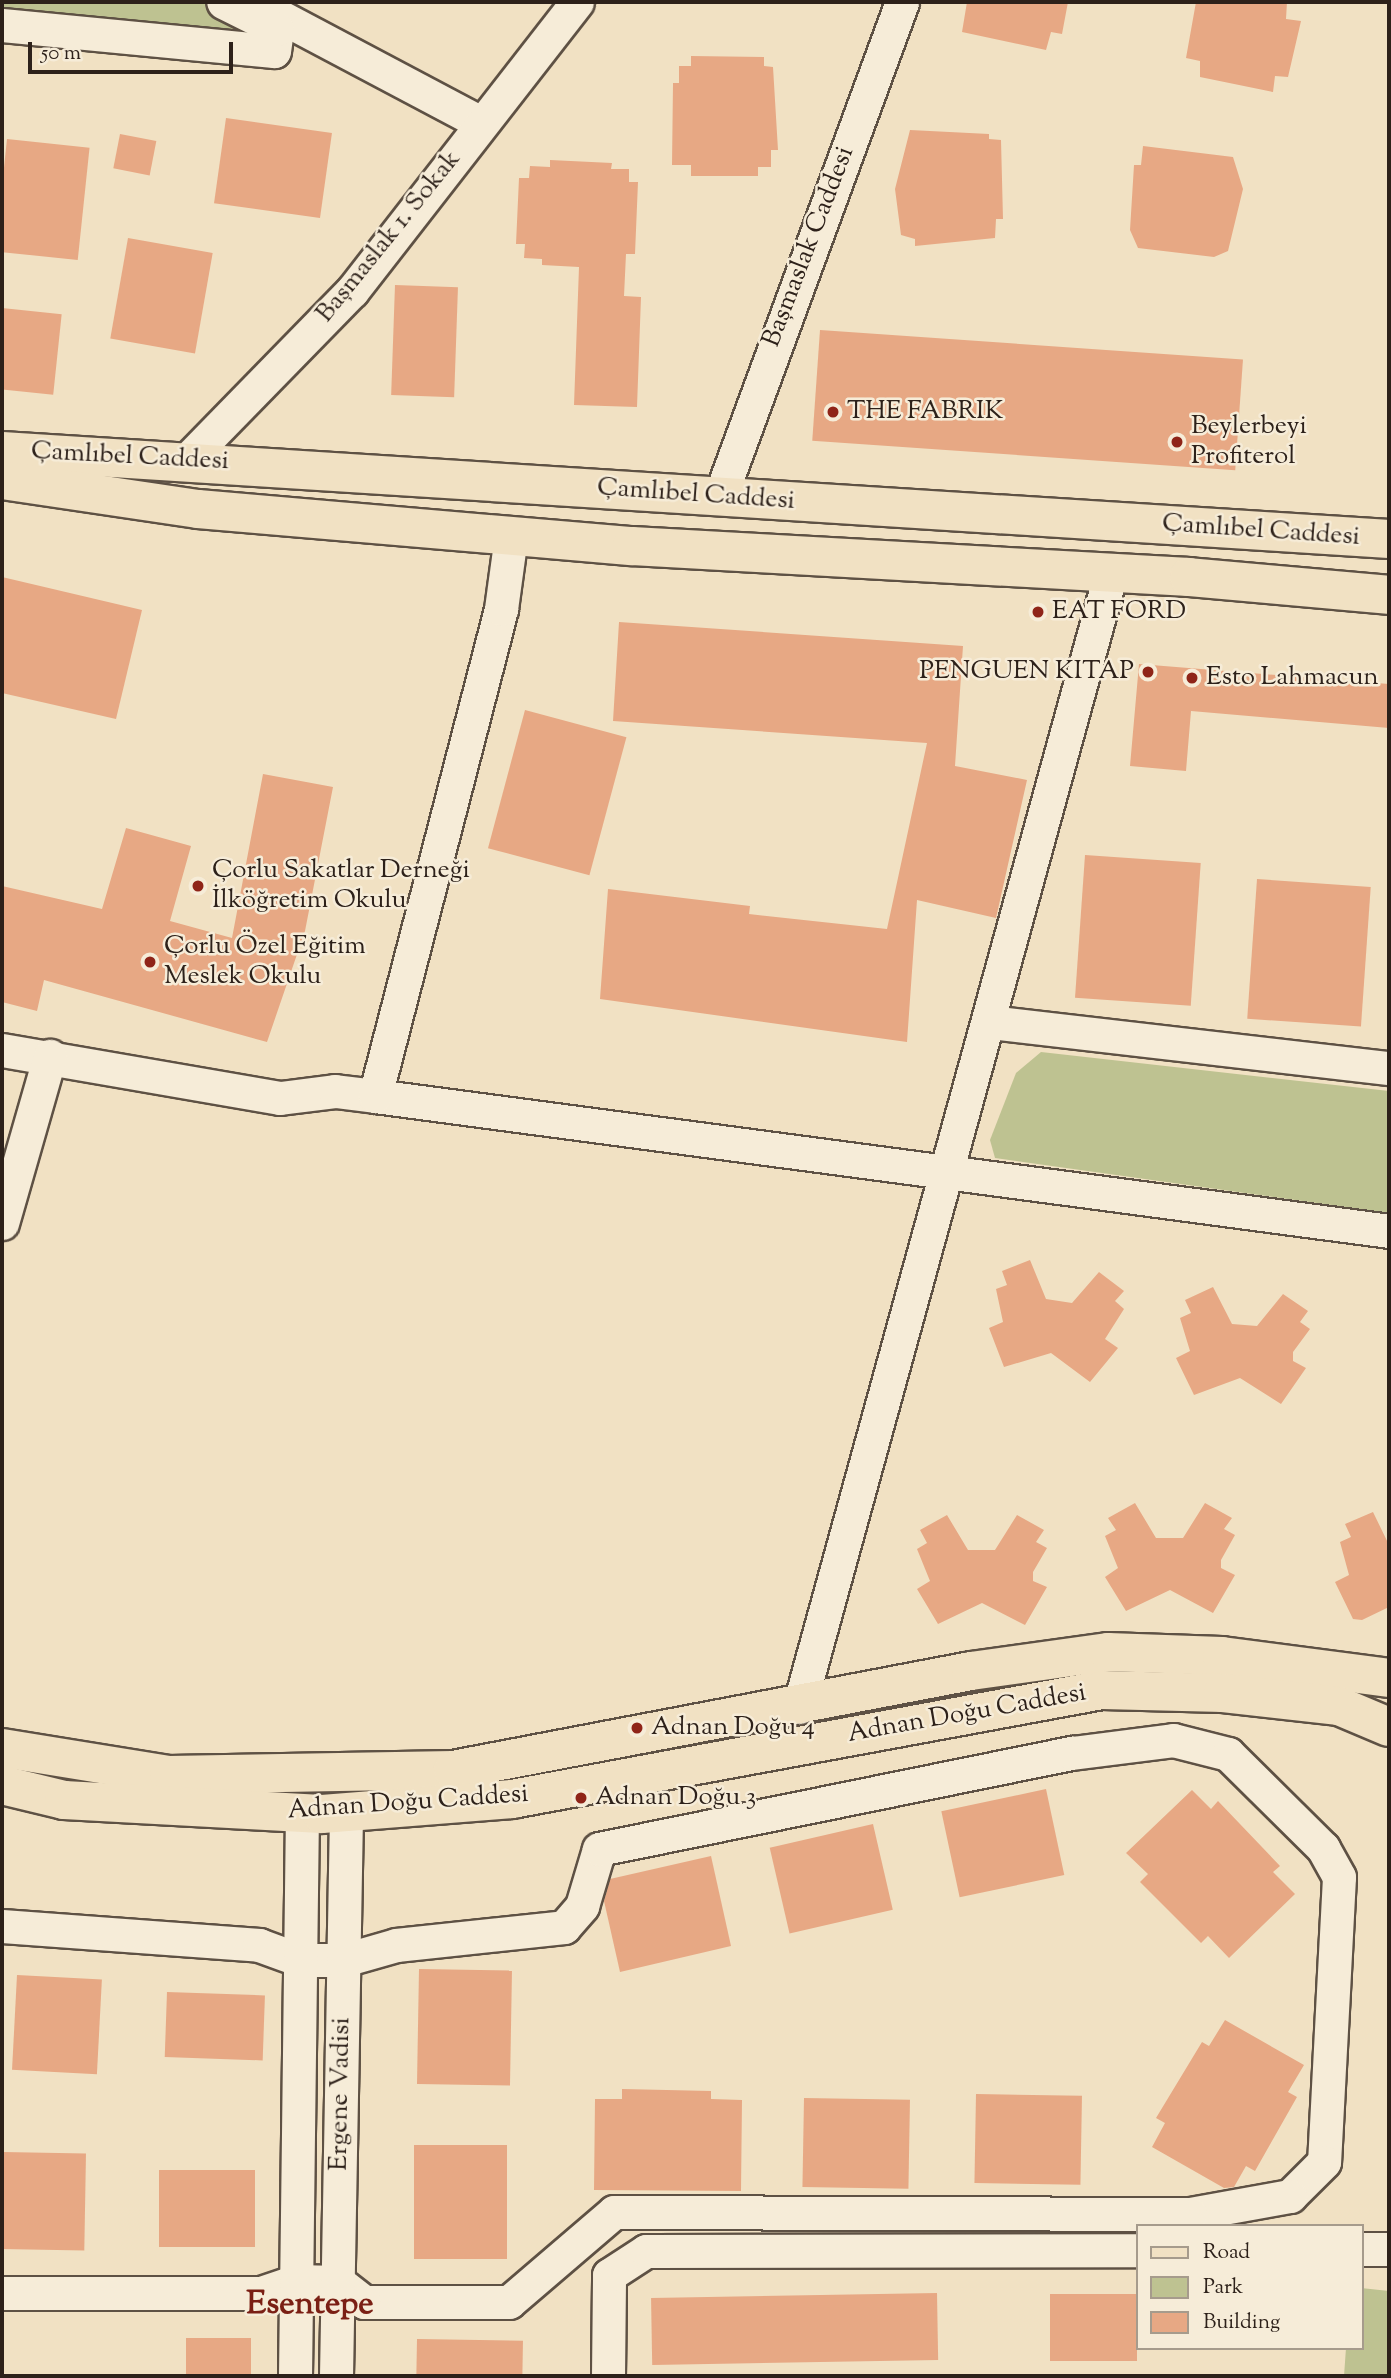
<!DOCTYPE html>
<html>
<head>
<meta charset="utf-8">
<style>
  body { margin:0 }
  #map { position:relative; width:1391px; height:2378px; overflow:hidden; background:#f1e1c3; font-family:"Sorts Mill Goudy",serif }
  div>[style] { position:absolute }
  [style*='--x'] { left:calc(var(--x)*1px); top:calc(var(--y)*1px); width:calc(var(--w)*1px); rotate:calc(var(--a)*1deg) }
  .green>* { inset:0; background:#bec291 }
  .building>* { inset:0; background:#e7a884; transform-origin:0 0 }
  .roads { filter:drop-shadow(2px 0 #5e5144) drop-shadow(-2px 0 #5e5144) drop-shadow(0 2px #5e5144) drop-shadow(0 -2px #5e5144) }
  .minor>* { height:33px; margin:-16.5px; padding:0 16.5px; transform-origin:16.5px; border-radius:16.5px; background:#f6ecd8 }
  .major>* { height:38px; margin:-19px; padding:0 19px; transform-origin:19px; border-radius:19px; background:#f1e1c3 }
  .dots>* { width:19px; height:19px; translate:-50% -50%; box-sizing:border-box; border:4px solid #f6ecd8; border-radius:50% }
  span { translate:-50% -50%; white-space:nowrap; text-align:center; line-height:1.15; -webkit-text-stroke:5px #f6ecd8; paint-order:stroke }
  .street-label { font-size:26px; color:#2d211a }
  .poi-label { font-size:26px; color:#2d211a }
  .left { translate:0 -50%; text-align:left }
  .right { translate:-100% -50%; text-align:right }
  .district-label { font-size:33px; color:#7a1f14; font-weight:700 }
  .frame { position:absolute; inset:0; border:4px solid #2d211a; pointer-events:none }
  .legend { position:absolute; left:1136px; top:2224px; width:228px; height:126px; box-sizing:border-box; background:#f6ecd8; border:2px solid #a69b8c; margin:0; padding:9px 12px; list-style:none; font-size:21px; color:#2d211a }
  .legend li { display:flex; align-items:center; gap:14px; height:35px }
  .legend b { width:35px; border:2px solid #a69b8c }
  .scale { position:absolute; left:28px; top:42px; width:205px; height:32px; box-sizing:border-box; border:4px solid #2d211a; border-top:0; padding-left:9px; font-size:21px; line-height:24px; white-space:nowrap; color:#2d211a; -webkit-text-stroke:5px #f6ecd8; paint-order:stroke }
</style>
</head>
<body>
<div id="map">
  <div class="green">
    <div style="clip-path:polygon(2px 2px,203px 2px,286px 46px,282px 68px,2px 33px)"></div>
    <div style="clip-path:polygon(1041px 1052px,1389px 1091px,1389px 1213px,995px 1158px,990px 1140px,1016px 1073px)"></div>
    <div style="clip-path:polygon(1361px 2288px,1389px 2291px,1389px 2376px,1344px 2376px,1346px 2348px,1361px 2348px)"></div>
  </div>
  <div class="building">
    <div style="clip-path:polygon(967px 2px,1068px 2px,1062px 34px,1051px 32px,1046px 50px,962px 32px)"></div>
    <div style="clip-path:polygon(1196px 2px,1287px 2px,1286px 19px,1301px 21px,1288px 77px,1275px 76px,1273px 92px,1200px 77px,1200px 61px,1186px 58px)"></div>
    <div style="clip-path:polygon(691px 56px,764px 57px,764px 66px,773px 67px,778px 150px,771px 150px,771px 167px,758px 167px,758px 176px,691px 176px,691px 165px,672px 165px,673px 83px,679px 83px,679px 66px,691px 66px)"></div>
    <div style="left:226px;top:118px;width:107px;height:86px;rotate:8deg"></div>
    <div style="clip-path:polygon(910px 130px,989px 134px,989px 139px,1001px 140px,1003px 219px,996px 219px,995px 238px,915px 246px,915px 239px,901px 235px,895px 189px)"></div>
    <div style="left:120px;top:134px;width:37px;height:35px;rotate:11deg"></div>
    <div style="left:7px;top:139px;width:83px;height:113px;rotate:6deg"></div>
    <div style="clip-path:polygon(1143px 146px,1233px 157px,1243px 189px,1228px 251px,1214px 257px,1138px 248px,1130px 230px,1134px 165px,1141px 165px)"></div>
    <div style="clip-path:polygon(550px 160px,612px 163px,611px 169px,629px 169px,629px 182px,638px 182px,635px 254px,626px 254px,624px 296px,641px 297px,637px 407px,574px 405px,579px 267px,542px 265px,542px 259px,524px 258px,525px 244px,516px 244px,519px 178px,529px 178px,530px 166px,550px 167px)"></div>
    <div style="left:128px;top:238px;width:86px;height:102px;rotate:10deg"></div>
    <div style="left:395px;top:285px;width:63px;height:110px;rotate:2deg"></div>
    <div style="left:2px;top:308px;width:60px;height:81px;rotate:6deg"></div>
    <div style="left:820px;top:330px;width:424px;height:111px;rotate:4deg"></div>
    <div style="clip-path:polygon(2px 577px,142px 610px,116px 719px,2px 693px)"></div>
    <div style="clip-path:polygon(619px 622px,963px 646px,955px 766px,1027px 780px,996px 918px,917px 900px,907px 1042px,600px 999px,608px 889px,750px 906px,749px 914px,887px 929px,927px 743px,613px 721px)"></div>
    <div style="clip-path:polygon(1139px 664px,1389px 684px,1389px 728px,1191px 711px,1186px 771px,1130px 766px)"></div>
    <div style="left:525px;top:710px;width:105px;height:143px;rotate:15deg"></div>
    <div style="clip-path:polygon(263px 774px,333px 787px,305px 931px,267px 1042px,44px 980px,37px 1011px,2px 1002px,2px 886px,102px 909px,126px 828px,191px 846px,170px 921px,232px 938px)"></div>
    <div style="left:1085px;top:855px;width:116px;height:143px;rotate:4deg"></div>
    <div style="left:1257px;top:879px;width:114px;height:140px;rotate:4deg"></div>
    <div style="clip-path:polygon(1030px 1260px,1046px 1299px,1072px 1303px,1099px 1272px,1124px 1291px,1115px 1301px,1124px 1309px,1105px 1339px,1118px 1348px,1090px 1382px,1051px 1353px,1004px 1367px,989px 1328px,1003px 1322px,996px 1289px,1007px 1285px,1002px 1271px)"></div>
    <div style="clip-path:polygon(1213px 1287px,1232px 1324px,1257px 1326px,1283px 1294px,1308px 1311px,1300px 1322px,1310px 1329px,1293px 1352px,1293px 1361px,1306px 1368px,1281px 1404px,1240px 1378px,1194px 1395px,1176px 1358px,1190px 1351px,1180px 1318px,1191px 1313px,1185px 1300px)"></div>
    <div style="clip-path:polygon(1135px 1503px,1156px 1538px,1183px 1538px,1205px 1503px,1232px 1518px,1224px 1529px,1235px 1535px,1221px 1560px,1221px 1568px,1235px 1575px,1213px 1613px,1170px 1590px,1126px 1611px,1105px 1577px,1118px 1568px,1105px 1536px,1116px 1530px,1108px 1518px)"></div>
    <div style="clip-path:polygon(1373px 1512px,1389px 1545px,1389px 1607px,1362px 1620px,1353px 1619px,1335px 1582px,1349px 1575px,1340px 1542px,1351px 1537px,1345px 1524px)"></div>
    <div style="clip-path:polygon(947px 1515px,968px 1550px,995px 1550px,1017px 1515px,1044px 1530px,1036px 1542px,1047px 1548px,1033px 1572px,1033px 1581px,1047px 1587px,1025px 1625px,982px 1603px,938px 1624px,917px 1589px,930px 1581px,917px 1549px,927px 1543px,920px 1530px)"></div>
    <div style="left:1046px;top:1789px;width:88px;height:107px;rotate:78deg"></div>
    <div style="clip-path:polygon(1192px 1790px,1211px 1809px,1218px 1801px,1280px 1866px,1273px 1872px,1295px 1894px,1229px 1958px,1208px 1936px,1201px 1943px,1140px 1882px,1148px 1874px,1126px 1853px)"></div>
    <div style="left:873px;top:1824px;width:88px;height:106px;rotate:77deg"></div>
    <div style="clip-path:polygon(711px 1856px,731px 1946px,620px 1972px,604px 1901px,610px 1879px)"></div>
    <div style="left:419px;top:1969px;width:93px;height:115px;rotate:1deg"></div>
    <div style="left:17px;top:1975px;width:85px;height:95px;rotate:3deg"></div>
    <div style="left:167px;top:1992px;width:98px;height:65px;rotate:2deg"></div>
    <div style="clip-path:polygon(1225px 2020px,1304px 2065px,1288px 2092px,1297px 2097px,1255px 2171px,1246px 2166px,1234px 2187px,1224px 2188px,1152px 2147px,1165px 2123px,1156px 2118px,1202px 2042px,1209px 2046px)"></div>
    <div style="clip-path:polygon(622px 2089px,711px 2091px,711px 2099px,742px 2100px,741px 2191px,594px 2190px,595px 2099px,622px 2099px)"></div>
    <div style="left:976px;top:2094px;width:106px;height:89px;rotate:1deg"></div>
    <div style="left:804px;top:2098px;width:106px;height:89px;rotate:1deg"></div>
    <div style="left:414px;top:2145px;width:93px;height:114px"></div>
    <div style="left:3px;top:2152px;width:83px;height:97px;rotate:1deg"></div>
    <div style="left:159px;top:2170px;width:96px;height:77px"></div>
    <div style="left:937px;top:2293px;width:67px;height:286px;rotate:89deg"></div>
    <div style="left:1050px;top:2294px;width:87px;height:67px"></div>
    <div style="left:186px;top:2338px;width:65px;height:38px"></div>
    <div style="left:417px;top:2339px;width:106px;height:37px;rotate:1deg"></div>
  </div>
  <div class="roads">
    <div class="minor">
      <div style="--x:262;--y:7;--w:248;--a:27.9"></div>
      <div style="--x:2;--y:25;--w:273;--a:5.5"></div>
      <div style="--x:274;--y:51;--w:22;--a:-82"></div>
      <div style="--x:277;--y:29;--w:60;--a:-153.4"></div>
      <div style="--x:187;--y:460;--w:236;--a:-45.7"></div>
      <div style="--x:352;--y:291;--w:366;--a:-52.1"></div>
      <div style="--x:721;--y:494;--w:524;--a:-69.8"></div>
      <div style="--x:990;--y:1022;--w:402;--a:6.6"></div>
      <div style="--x:2;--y:1050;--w:282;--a:9.8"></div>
      <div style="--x:280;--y:1098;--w:55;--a:-7.3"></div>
      <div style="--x:335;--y:1091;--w:40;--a:7.1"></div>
      <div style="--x:375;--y:1096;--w:1023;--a:7.58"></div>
      <div style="--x:375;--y:1096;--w:503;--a:-75.49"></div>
      <div style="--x:501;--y:609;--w:74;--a:-82.2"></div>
      <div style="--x:2;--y:1223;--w:174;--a:-74"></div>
      <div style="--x:799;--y:1707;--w:1177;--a:-74.63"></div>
      <div style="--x:2;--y:1926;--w:258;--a:4.2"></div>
      <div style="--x:259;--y:1945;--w:44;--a:20.1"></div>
      <div style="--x:300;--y:1960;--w:44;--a:0"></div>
      <div style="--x:344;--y:1960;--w:54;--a:-16.1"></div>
      <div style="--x:396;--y:1945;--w:169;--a:-6.1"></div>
      <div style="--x:564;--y:1927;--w:28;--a:-49"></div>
      <div style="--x:582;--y:1906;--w:59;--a:-73.4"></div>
      <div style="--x:599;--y:1849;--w:483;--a:-11.5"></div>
      <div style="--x:1072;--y:1753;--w:102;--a:-7.3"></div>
      <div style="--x:1173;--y:1740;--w:57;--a:14.3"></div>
      <div style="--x:1228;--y:1754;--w:134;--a:44.7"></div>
      <div style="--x:1323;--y:1848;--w:33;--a:61"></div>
      <div style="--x:1339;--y:1877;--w:285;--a:93"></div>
      <div style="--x:1324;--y:2162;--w:48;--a:135"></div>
      <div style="--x:1290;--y:2196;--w:102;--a:169.8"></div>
      <div style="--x:1190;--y:2214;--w:576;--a:-179.8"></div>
      <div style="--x:614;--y:2212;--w:138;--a:139.4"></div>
      <div style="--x:509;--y:2302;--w:145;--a:180"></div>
      <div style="--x:364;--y:2302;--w:33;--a:-142"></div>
      <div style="--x:338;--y:2282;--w:42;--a:-178.6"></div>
      <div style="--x:296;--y:2281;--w:36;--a:161"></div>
      <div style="--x:262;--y:2293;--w:260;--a:180"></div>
      <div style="--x:1361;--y:2249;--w:28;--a:0"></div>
      <div style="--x:295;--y:2376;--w:563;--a:-89.29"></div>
      <div style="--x:336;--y:2376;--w:564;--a:-88.98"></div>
      <div style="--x:608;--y:2376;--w:101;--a:-89.4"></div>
      <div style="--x:609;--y:2275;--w:44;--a:-33"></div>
      <div style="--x:646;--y:2251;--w:491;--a:-0.1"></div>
    </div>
    <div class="major">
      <div style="--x:2;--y:451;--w:1390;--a:3.63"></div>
      <div style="--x:2;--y:480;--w:198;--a:8.4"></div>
      <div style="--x:198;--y:509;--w:436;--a:4.9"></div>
      <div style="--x:632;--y:546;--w:558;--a:3.19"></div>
      <div style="--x:1189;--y:577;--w:201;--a:5.1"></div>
      <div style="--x:2;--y:1748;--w:169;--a:9.2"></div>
      <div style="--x:169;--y:1775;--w:284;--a:-1"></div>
      <div style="--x:453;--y:1770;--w:527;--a:-10.82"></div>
      <div style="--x:971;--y:1671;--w:138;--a:-7.9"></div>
      <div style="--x:1108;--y:1652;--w:114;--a:2"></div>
      <div style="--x:1222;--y:1656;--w:168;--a:7.5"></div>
      <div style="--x:2;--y:1785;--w:64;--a:13.6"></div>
      <div style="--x:64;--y:1800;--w:258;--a:3.1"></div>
      <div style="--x:322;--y:1814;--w:191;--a:-4.5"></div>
      <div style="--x:512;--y:1799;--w:600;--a:-10.47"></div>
      <div style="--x:1102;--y:1690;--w:121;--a:1.4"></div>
      <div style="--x:1223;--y:1693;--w:117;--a:6.4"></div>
      <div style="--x:1339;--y:1706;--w:54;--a:22.8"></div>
    </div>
  </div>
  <div class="dots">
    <div style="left:833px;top:412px;background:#8f2418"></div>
    <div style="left:1177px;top:442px;background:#8f2418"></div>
    <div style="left:1038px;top:612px;background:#8f2418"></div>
    <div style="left:1148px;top:672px;background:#8f2418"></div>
    <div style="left:1192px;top:678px;background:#8f2418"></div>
    <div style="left:198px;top:886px;background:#8f2418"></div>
    <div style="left:150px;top:962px;background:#8f2418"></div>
    <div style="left:637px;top:1728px;background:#8f2418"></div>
    <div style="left:581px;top:1798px;background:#8f2418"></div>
  </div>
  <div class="street-label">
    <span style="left:389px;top:237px;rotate:-51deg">Başmaslak 1. Sokak</span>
    <span style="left:809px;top:247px;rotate:-69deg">Başmaslak Caddesi</span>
    <span style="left:130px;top:457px;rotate:3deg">Çamlıbel Caddesi</span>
    <span style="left:696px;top:495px;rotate:4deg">Çamlıbel Caddesi</span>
    <span style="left:1261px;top:531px;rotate:4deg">Çamlıbel Caddesi</span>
    <span style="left:967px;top:1714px;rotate:-10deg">Adnan Doğu Caddesi</span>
    <span style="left:408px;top:1803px;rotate:-4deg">Adnan Doğu Caddesi</span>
    <span style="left:341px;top:2094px;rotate:-89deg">Ergene Vadisi</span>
  </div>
  <div class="poi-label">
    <span class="left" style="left:847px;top:412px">THE FABRIK</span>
    <span class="left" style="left:1191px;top:442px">Beylerbeyi<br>Profiterol</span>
    <span class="left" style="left:1052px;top:612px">EAT FORD</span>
    <span class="right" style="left:1134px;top:672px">PENGUEN KITAP</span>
    <span class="left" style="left:1206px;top:678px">Esto Lahmacun</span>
    <span class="left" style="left:212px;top:886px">Çorlu Sakatlar Derneği<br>İlköğretim Okulu</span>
    <span class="left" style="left:164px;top:962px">Çorlu Özel Eğitim<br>Meslek Okulu</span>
    <span class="left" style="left:651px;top:1728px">Adnan Doğu 4</span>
    <span class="left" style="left:595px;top:1798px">Adnan Doğu 3</span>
  </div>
  <div class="district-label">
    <span style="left:310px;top:2306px">Esentepe</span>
  </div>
  <div class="frame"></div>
  <ul class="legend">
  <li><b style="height:9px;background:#f1e1c3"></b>Road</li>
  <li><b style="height:19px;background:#bec291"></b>Park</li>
  <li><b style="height:19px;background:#e7a884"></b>Building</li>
  </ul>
  <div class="scale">50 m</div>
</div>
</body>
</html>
